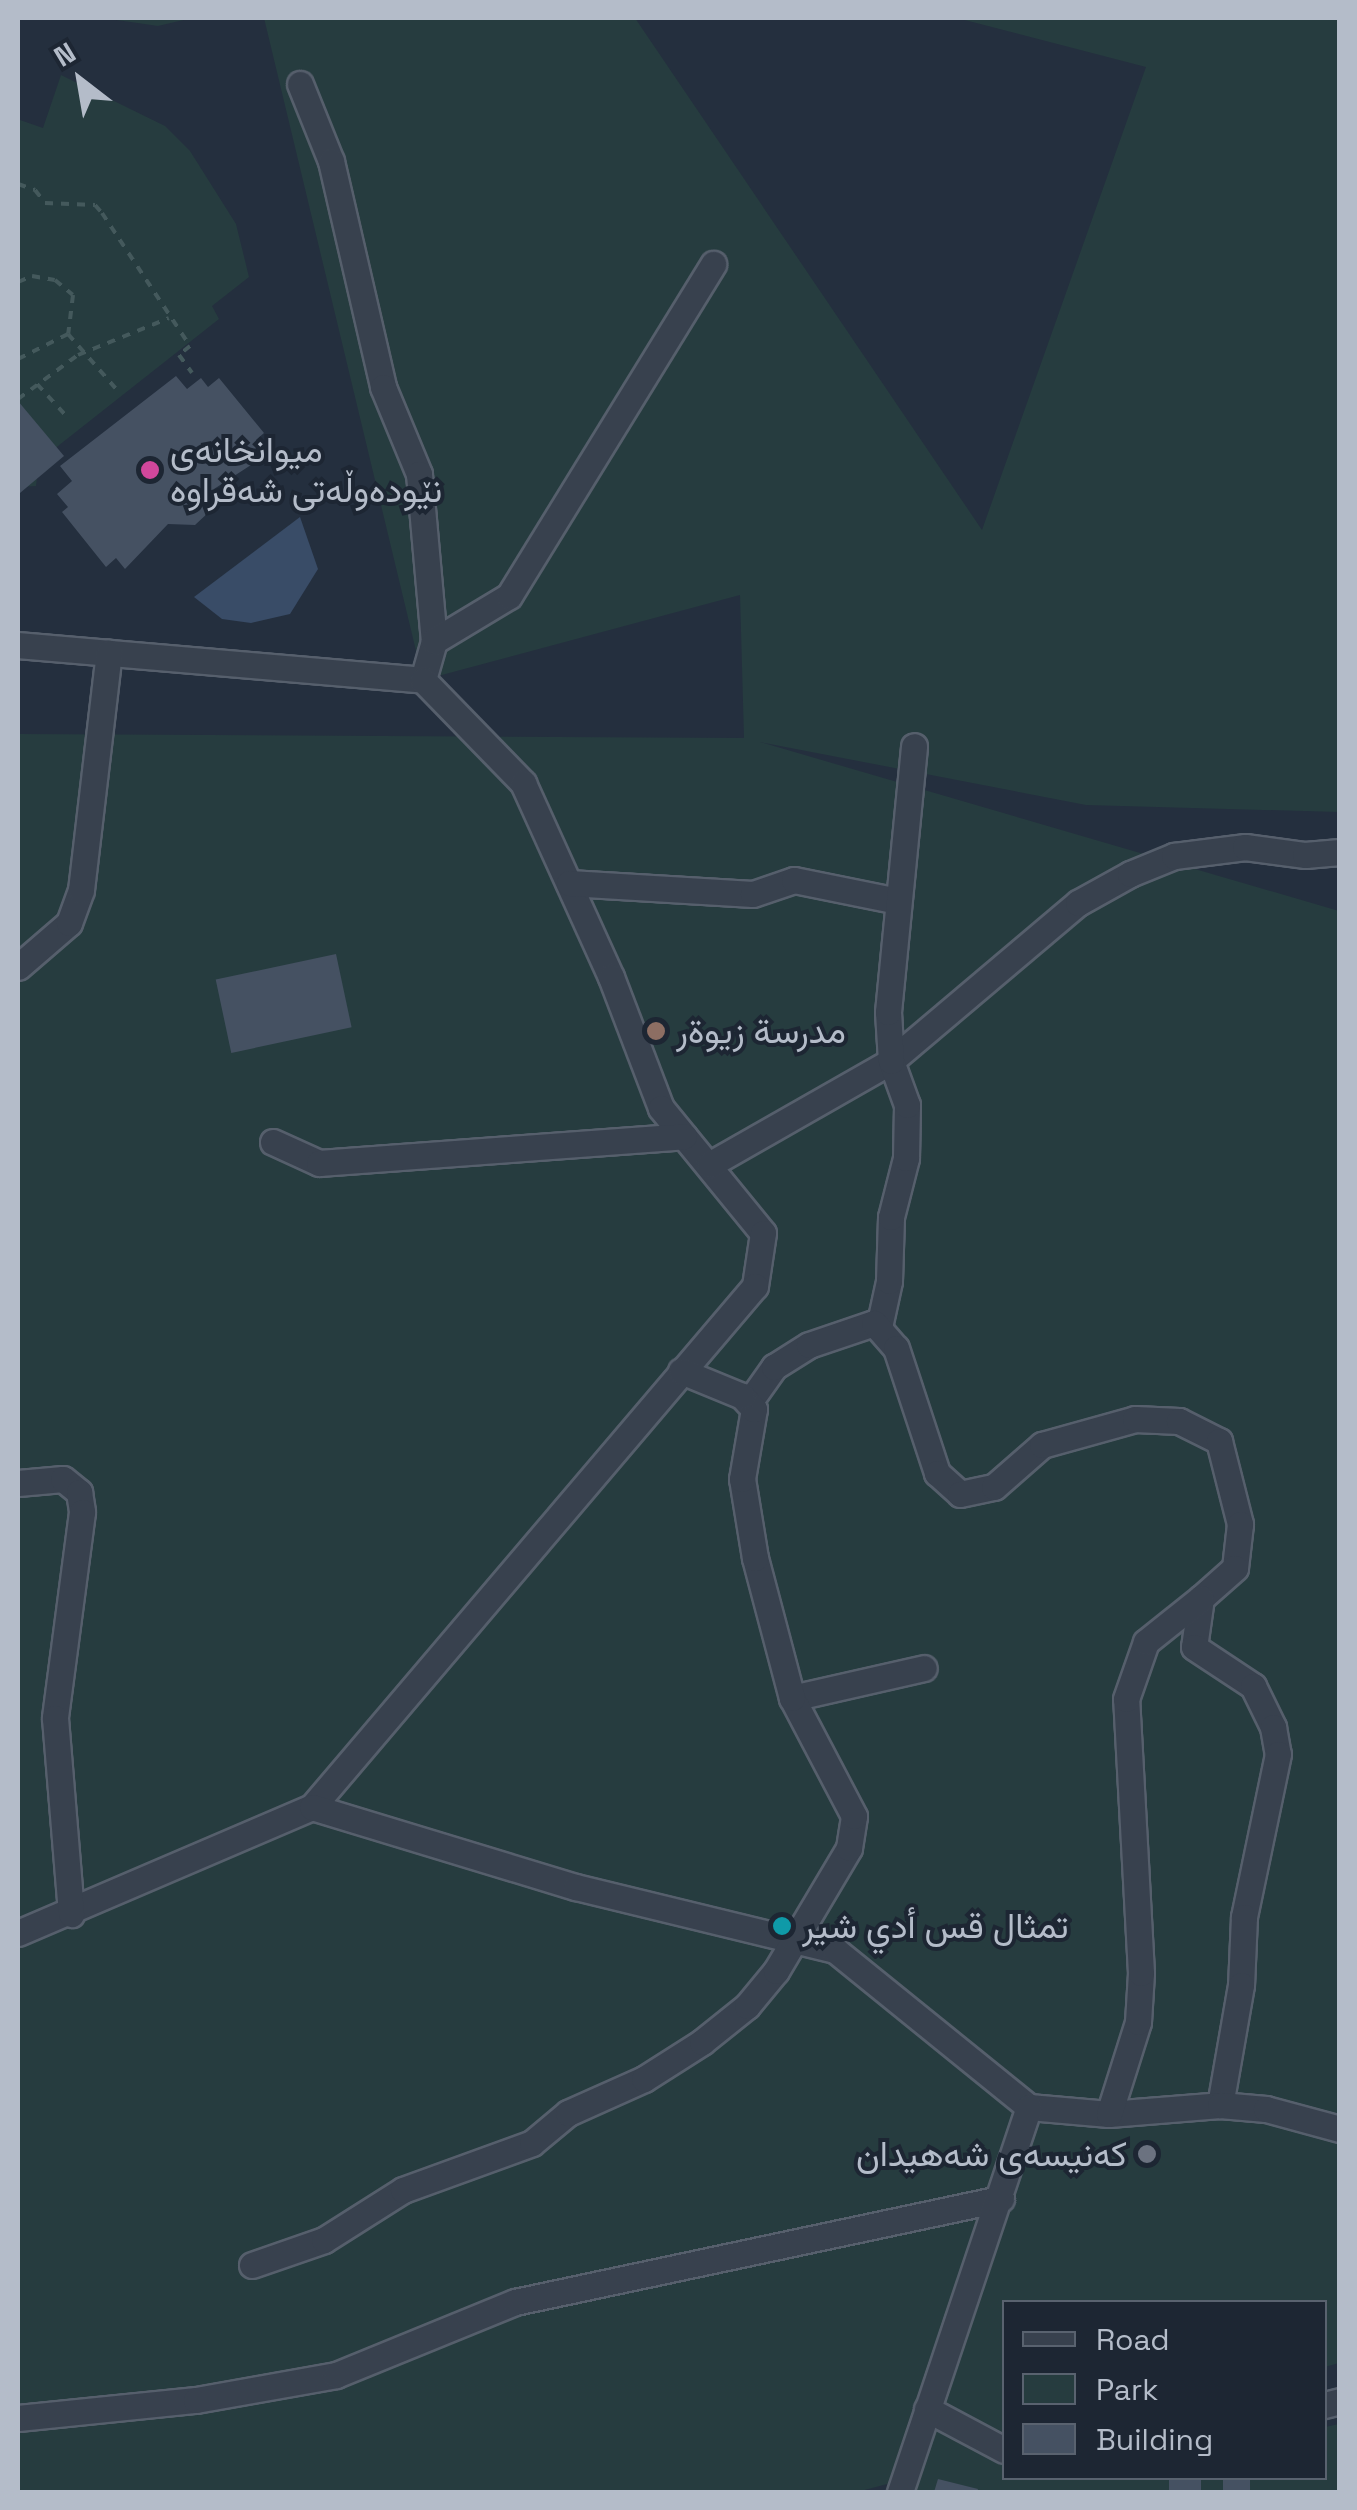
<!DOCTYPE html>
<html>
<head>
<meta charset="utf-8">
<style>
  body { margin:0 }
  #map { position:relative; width:1357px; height:2510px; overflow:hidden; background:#242f3e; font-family:"Space Grotesk",Vazirmatn,sans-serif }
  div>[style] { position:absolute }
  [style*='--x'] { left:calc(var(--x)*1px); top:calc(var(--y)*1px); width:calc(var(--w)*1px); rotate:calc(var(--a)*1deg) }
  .green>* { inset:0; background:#263c3f }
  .water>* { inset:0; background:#394c67 }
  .building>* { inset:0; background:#455162; transform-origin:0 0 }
  .path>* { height:4px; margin-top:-2px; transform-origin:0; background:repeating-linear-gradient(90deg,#44595c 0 8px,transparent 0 16px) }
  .roads { filter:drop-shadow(2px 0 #565f6c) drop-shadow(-2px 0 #565f6c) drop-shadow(0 2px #565f6c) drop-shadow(0 -2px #565f6c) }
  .minor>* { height:25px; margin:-12.5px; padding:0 12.5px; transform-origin:12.5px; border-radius:12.5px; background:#38414e }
  .dots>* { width:28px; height:28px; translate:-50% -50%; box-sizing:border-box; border:5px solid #1d2633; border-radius:50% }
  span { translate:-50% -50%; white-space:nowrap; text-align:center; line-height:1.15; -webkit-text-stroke:8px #1d2633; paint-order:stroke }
  .poi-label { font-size:35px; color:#b4bcc9 }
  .left { translate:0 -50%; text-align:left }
  .right { translate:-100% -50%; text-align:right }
  .frame { position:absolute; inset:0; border:20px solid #b4bcc9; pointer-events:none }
  .legend { position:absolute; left:1002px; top:2300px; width:325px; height:180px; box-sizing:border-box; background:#1d2633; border:2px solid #59626f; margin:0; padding:12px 18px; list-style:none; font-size:30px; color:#b4bcc9 }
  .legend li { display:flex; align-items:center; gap:20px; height:50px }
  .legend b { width:50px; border:2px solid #59626f }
  .north { position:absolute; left:30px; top:30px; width:100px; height:100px; -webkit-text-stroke:8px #1d2633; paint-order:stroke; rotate:329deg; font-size:28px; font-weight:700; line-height:40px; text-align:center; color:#b4bcc9 }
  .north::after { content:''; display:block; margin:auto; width:35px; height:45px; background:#b4bcc9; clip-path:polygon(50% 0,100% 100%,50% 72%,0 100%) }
</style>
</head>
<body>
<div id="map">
  <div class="green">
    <div style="clip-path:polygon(103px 18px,192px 18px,158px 26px)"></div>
    <div style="clip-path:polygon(264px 18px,635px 18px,982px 530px,1146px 67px,957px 18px,1339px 18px,1339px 812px,1086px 805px,760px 742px,1339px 911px,1339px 2363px,1325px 2367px,1324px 2302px,1004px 2302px,1004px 2478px,1324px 2478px,1325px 2427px,1339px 2424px,1339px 2492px,916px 2492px,921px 2475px,857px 2492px,18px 2492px,18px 734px,744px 738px,740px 595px,423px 680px)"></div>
    <div style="clip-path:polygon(61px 75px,165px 126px,190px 151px,236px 224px,249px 277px,212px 306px,219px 319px,39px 461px,36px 486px,18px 487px,18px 129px,20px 120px,43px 128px)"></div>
  </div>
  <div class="water">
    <div style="clip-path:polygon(300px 517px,318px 569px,290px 614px,251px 623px,222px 619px,194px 597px)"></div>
  </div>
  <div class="building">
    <div style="clip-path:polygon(176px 376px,187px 389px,201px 378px,208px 387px,219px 378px,264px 433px,256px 440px,268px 454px,214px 489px,209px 512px,195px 525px,168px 524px,125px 569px,116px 558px,106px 567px,62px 512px,68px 507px,57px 494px,72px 481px,60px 466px)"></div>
    <div style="clip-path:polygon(18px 401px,64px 456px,20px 493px,18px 490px)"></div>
    <div style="left:336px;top:954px;width:75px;height:123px;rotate:78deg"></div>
    <div style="left:1169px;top:2478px;width:32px;height:14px"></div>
    <div style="left:1223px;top:2478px;width:27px;height:14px"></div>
    <div style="clip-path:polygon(938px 2479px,978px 2489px,977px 2492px,934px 2492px)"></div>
  </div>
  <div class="path">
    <div style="--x:18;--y:184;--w:18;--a:19"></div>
    <div style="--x:35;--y:190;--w:16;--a:52"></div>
    <div style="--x:45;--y:203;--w:50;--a:2.3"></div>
    <div style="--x:95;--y:205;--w:11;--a:49"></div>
    <div style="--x:102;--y:213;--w:159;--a:56.5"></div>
    <div style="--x:190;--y:346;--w:14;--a:141"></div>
    <div style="--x:179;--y:355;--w:22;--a:54"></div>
    <div style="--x:18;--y:282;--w:15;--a:-23"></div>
    <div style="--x:32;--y:276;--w:23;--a:10"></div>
    <div style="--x:55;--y:280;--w:23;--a:40"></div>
    <div style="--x:73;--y:295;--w:39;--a:97"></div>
    <div style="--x:68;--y:334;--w:56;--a:153.4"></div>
    <div style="--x:68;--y:334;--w:74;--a:48.8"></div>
    <div style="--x:37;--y:384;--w:47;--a:47.6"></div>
    <div style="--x:18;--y:399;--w:74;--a:-36.3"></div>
    <div style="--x:78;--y:355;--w:98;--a:-22.1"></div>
  </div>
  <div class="roads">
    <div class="minor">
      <div style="--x:300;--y:84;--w:83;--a:68.1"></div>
      <div style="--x:331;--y:161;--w:232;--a:77"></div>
      <div style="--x:383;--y:387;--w:94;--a:67.5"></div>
      <div style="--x:419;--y:474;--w:168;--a:84.9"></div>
      <div style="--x:434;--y:641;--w:41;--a:105.8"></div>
      <div style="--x:434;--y:641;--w:87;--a:-31"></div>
      <div style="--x:509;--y:596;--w:390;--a:-58.4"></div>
      <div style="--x:18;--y:645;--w:407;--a:4.9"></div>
      <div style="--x:423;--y:680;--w:144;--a:45.8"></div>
      <div style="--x:523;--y:783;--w:213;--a:65.6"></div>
      <div style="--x:611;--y:977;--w:140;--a:69.1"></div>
      <div style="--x:661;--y:1108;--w:161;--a:50.8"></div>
      <div style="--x:763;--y:1233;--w:54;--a:98.6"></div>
      <div style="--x:755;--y:1286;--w:684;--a:130.37"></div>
      <div style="--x:312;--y:1807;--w:320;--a:156.8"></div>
      <div style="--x:569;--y:883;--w:184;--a:3.4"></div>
      <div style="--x:753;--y:894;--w:43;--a:-18.9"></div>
      <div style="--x:794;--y:880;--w:106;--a:11.4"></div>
      <div style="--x:18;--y:967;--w:67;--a:-40.8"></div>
      <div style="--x:69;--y:923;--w:35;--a:-70"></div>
      <div style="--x:81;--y:890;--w:239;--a:-83.3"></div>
      <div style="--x:273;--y:1142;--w:51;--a:24.5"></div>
      <div style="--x:319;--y:1163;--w:366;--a:-4.2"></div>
      <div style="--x:709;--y:1165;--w:210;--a:-29.7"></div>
      <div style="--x:891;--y:1061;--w:245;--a:-40.2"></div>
      <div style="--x:1078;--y:903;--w:60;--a:-29.1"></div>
      <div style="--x:1130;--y:874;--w:48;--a:-22.2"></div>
      <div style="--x:1174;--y:856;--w:72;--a:-7.2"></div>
      <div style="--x:1245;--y:847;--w:61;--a:7.6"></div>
      <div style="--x:1305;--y:855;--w:35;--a:-5"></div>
      <div style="--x:879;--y:1327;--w:47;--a:-77.7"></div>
      <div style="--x:889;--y:1281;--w:64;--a:-88.2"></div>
      <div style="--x:891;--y:1217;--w:61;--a:-75.7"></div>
      <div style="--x:906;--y:1158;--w:53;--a:-88.9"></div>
      <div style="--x:907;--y:1105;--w:47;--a:-110"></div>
      <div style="--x:891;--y:1061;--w:49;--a:-93.5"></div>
      <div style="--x:888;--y:1012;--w:267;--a:-84.4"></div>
      <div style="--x:750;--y:1401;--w:42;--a:-54.8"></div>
      <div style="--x:774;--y:1367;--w:41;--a:-32.2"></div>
      <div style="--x:809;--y:1345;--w:69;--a:-18.7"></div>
      <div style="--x:874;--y:1323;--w:33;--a:49"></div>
      <div style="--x:896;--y:1348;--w:132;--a:71.8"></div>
      <div style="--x:937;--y:1473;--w:31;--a:42"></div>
      <div style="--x:960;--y:1494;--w:35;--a:-12"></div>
      <div style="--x:994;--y:1487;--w:64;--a:-41.2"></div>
      <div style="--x:1042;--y:1445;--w:97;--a:-15.6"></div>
      <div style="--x:1135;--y:1419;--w:44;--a:2.6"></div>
      <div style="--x:1179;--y:1421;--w:45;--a:26.6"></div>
      <div style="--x:1219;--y:1441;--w:86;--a:75.8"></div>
      <div style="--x:1240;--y:1524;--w:44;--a:96.5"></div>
      <div style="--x:1235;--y:1568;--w:45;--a:138.6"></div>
      <div style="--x:1201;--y:1598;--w:49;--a:98.1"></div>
      <div style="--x:1194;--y:1647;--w:71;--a:33.5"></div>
      <div style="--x:1253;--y:1686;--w:46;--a:64"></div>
      <div style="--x:1273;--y:1727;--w:27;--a:80"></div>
      <div style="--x:1278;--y:1754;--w:167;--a:101.8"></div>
      <div style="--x:1244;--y:1917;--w:68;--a:92.5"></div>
      <div style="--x:1241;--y:1985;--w:122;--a:99.9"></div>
      <div style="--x:18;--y:1483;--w:45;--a:-5.1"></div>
      <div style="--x:63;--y:1479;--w:21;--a:39"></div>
      <div style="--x:79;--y:1492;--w:20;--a:81"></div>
      <div style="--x:82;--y:1512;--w:208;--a:97.5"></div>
      <div style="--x:55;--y:1718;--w:197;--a:85.3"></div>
      <div style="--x:792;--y:1698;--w:135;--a:-12.8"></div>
      <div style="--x:312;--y:1807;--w:276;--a:16.9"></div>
      <div style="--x:576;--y:1887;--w:267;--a:13.7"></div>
      <div style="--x:835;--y:1950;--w:250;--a:39"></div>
      <div style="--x:1029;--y:2107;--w:80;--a:5"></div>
      <div style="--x:1109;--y:2114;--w:111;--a:-4.6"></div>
      <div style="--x:1220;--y:2105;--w:46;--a:5"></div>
      <div style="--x:1266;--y:2109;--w:77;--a:15.1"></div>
      <div style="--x:1109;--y:2114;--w:96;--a:-72.5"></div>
      <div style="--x:1138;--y:2022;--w:49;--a:-86.5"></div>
      <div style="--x:1141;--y:1973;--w:274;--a:-93.1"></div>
      <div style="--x:1126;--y:1699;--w:60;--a:-70.7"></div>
      <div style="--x:1146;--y:1642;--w:70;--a:-38.7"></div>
      <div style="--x:252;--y:2265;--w:76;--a:-19.1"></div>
      <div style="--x:324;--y:2240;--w:93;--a:-32.3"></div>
      <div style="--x:403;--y:2190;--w:137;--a:-20"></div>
      <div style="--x:532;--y:2143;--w:47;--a:-39.8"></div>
      <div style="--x:568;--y:2113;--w:83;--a:-24.1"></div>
      <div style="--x:644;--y:2079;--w:69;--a:-32.5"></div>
      <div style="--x:702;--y:2042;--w:58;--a:-38.7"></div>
      <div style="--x:747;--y:2006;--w:45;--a:-50.4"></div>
      <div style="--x:776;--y:1971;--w:143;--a:-59.3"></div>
      <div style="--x:849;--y:1848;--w:32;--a:-81"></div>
      <div style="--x:854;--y:1816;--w:133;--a:-117.7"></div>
      <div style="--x:792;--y:1698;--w:145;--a:-104.8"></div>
      <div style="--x:755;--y:1558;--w:80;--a:-99.3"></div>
      <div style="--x:742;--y:1479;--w:71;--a:-80.3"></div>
      <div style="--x:754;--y:1409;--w:18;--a:-133"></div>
      <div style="--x:742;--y:1396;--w:66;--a:-157.7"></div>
      <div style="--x:1324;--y:2405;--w:16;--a:-14"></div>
      <div style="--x:927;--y:2409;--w:87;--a:28"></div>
      <div style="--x:18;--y:2418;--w:179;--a:-5.8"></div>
      <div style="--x:196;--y:2400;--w:142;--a:-10.1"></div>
      <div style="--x:336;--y:2375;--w:193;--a:-22.2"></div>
      <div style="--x:515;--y:2302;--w:497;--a:-12"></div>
      <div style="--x:900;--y:2492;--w:406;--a:-71.5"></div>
    </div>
  </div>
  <div class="dots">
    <div style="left:150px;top:470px;background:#d1479c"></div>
    <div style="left:656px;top:1031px;background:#8d6e63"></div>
    <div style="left:782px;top:1926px;background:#0f9aa8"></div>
    <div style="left:1147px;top:2154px;background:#6b7280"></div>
  </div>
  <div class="poi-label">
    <span class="left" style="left:170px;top:470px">میوانخانەی<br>نێودەوڵەتی شەقراوە</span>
    <span class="left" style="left:676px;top:1031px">مدرسة زيوةر</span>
    <span class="left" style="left:802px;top:1926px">تمثال قس أدي شير</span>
    <span class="right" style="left:1127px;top:2154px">کەنیسەی شەهیدان</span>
  </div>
  <div class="frame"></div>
  <ul class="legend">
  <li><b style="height:12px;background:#38414e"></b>Road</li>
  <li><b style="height:28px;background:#263c3f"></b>Park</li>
  <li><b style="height:28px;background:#455162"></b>Building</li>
  </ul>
  <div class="north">N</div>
</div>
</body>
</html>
